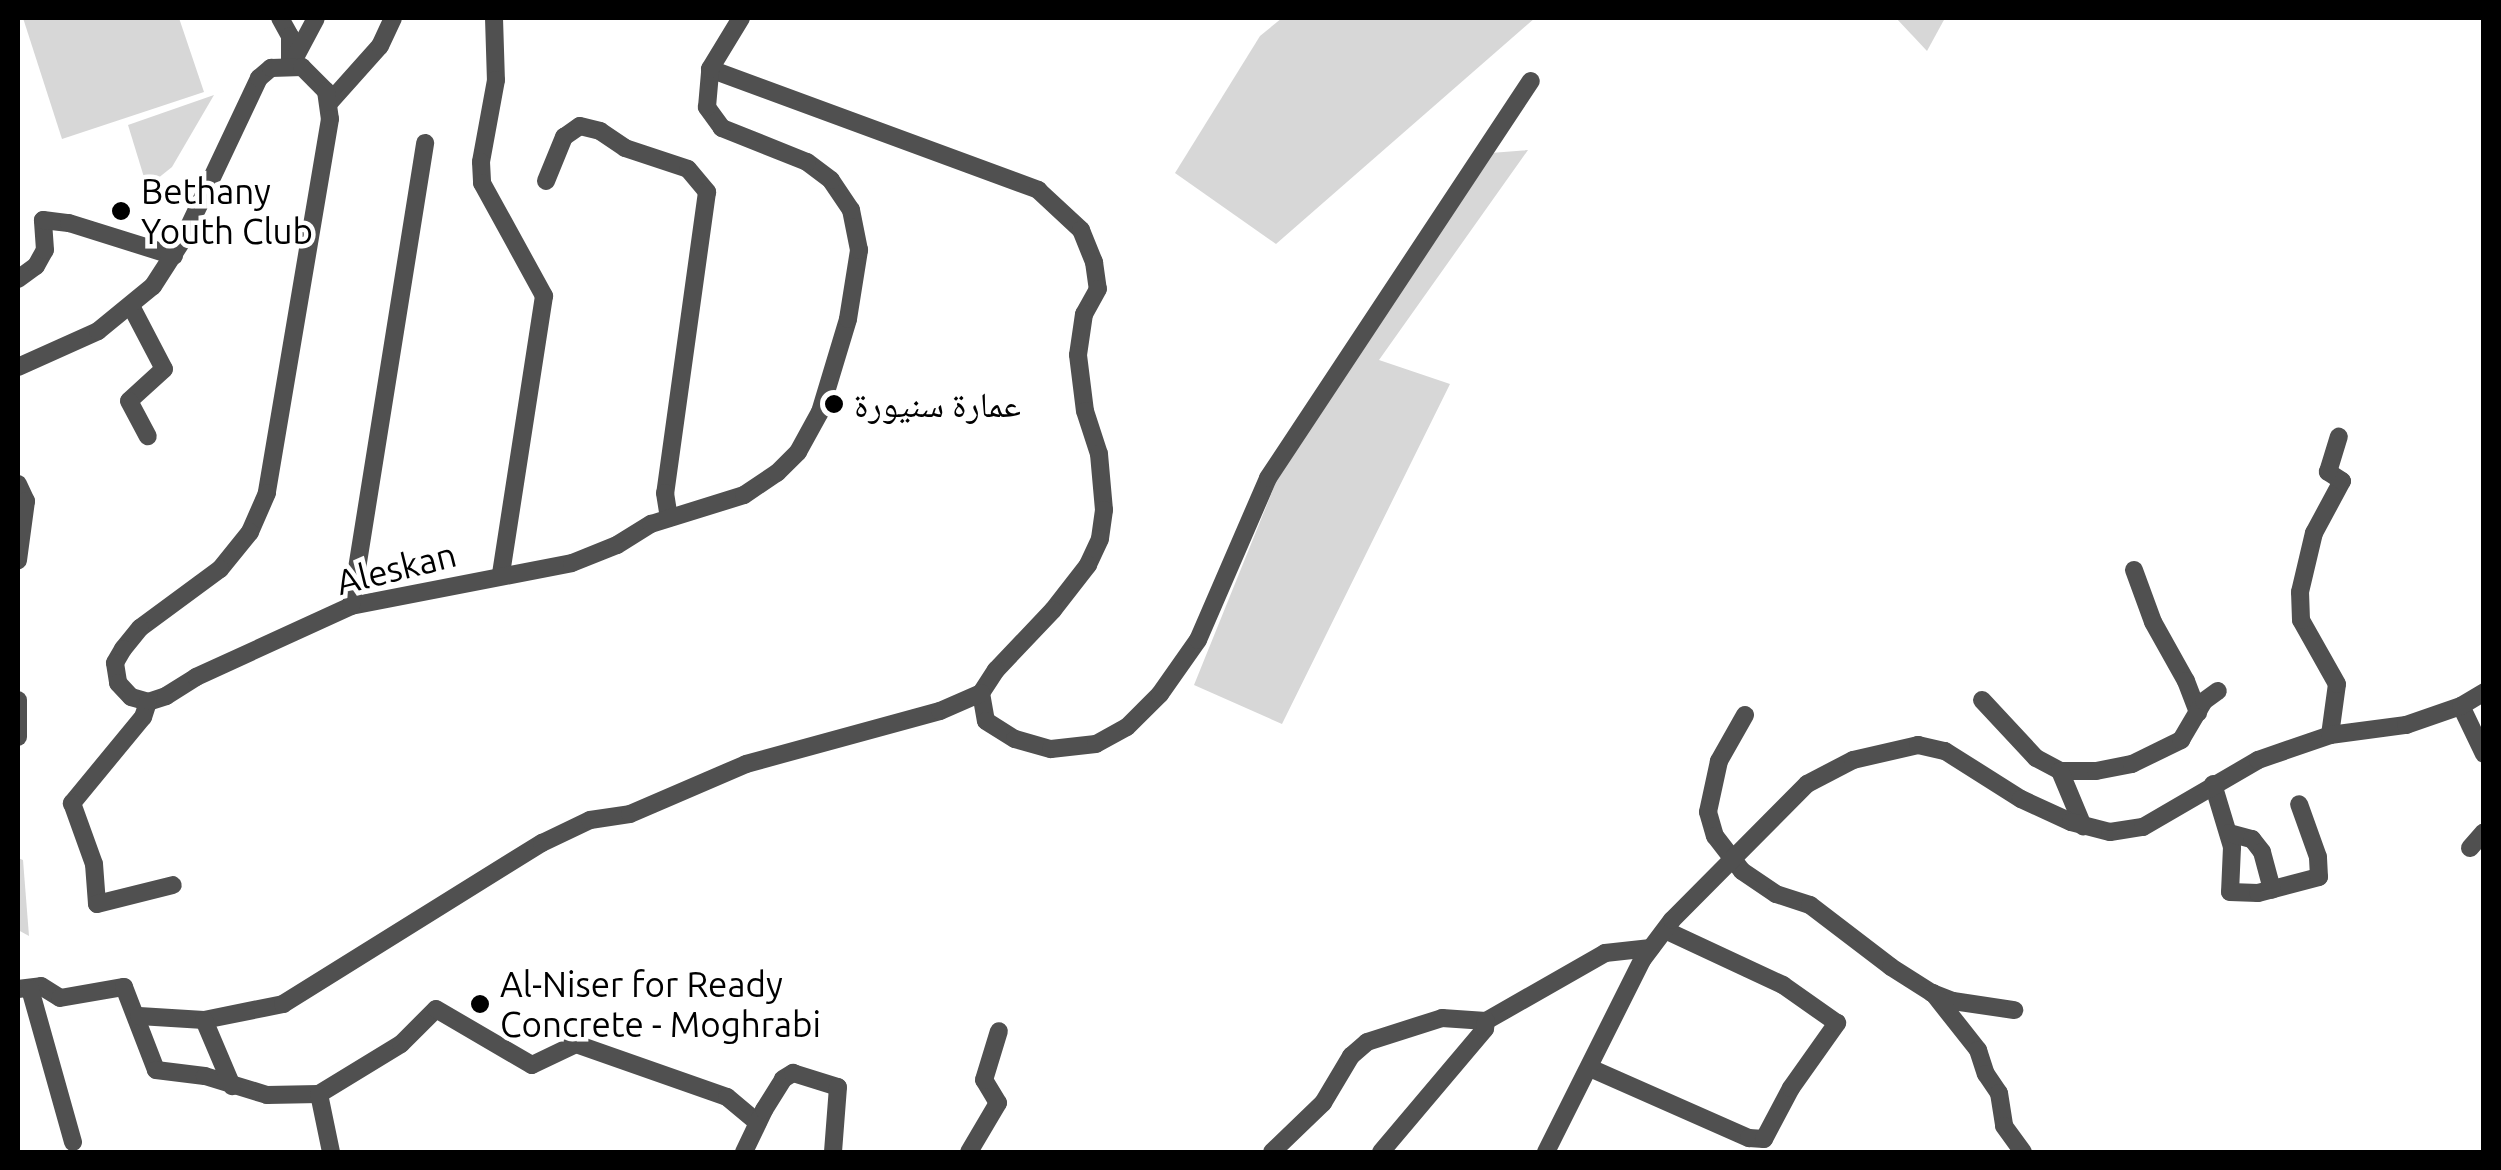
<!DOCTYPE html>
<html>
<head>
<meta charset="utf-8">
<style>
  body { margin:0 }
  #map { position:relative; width:2501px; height:1170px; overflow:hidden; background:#fff; font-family:Ubuntu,"Noto Naskh Arabic",sans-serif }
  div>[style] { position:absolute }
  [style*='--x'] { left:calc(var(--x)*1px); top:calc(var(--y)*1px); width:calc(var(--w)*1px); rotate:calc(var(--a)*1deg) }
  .green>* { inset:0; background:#d7d7d7 }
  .minor>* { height:18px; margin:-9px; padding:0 9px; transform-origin:9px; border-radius:9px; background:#505050 }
  .dots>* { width:28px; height:28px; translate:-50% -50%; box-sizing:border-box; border:5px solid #fff; border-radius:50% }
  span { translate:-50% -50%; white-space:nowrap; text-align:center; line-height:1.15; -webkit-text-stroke:9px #fff; paint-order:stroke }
  .poi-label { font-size:35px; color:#000 }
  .left { translate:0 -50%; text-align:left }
  .street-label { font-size:35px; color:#000 }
  .frame { position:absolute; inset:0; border:20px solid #000; pointer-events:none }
</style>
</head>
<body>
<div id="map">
  <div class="green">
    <div style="clip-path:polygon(23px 18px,179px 18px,204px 92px,62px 139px)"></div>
    <div style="clip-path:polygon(1282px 18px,1535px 18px,1276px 244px,1175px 173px,1260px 36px)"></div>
    <div style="clip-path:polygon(1896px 18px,1945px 18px,1927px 51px)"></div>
    <div style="clip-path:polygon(214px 95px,172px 167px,147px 187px,128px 125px)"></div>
    <div style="clip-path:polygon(1528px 150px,1379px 360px,1450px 384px,1282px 724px,1194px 685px,1302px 418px,1478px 154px)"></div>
    <div style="clip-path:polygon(18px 858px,23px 860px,29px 936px,18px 930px)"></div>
  </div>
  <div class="minor">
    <div style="--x:280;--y:18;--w:21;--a:61"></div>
    <div style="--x:290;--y:36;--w:25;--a:90"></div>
    <div style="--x:494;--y:18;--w:62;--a:88.2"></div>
    <div style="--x:496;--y:80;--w:83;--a:100.4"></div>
    <div style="--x:481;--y:162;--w:21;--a:87"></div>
    <div style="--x:482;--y:183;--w:129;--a:61.2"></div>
    <div style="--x:544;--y:296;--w:282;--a:98.8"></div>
    <div style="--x:290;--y:67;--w:55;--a:-62"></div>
    <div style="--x:710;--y:69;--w:350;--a:20.2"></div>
    <div style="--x:1038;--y:190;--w:59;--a:42.9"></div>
    <div style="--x:1081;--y:230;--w:35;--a:68"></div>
    <div style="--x:1094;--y:262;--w:27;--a:82"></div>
    <div style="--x:1098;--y:289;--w:29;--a:119"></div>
    <div style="--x:1084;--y:314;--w:41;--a:98.3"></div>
    <div style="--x:1078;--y:355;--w:56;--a:82.9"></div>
    <div style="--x:1085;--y:411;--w:45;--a:72"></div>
    <div style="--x:1099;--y:454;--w:56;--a:84.9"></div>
    <div style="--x:1104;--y:510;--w:29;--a:98"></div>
    <div style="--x:1100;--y:539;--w:29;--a:115"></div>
    <div style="--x:1088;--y:565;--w:57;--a:127.9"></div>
    <div style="--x:1053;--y:610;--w:83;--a:133.5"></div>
    <div style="--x:996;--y:670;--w:27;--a:123"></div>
    <div style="--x:981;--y:693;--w:28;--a:80"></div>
    <div style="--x:986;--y:721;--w:34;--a:32"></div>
    <div style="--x:1015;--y:739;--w:37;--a:16"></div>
    <div style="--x:1051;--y:749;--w:45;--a:-6.3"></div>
    <div style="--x:1096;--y:744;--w:35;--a:-29"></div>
    <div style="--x:1127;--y:727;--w:47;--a:-45"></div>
    <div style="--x:1160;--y:694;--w:66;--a:-54.9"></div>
    <div style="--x:1198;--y:640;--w:176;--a:-66.6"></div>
    <div style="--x:1268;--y:478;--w:476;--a:-56.5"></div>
    <div style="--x:329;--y:103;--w:76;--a:-48.2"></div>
    <div style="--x:380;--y:46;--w:31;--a:-65"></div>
    <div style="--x:546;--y:181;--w:48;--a:-67.8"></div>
    <div style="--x:564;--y:137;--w:19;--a:-35"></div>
    <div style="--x:580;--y:126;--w:21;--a:14"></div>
    <div style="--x:600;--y:131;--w:30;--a:34"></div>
    <div style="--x:625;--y:148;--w:66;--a:18.4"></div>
    <div style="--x:688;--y:169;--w:30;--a:50"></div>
    <div style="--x:707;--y:192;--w:304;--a:97.9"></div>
    <div style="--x:665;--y:493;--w:25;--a:81"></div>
    <div style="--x:18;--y:279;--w:22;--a:-36"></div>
    <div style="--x:36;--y:266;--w:18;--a:-61"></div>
    <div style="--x:45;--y:250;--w:30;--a:-94"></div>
    <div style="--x:43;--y:220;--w:26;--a:7"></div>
    <div style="--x:69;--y:223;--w:110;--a:17.4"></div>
    <div style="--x:131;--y:306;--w:71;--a:62.4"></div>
    <div style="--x:164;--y:369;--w:47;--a:137.6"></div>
    <div style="--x:129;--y:401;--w:40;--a:62"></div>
    <div style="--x:18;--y:367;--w:88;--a:-24.2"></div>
    <div style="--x:98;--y:331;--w:71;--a:-39.3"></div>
    <div style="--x:153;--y:286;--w:54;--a:-57.2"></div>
    <div style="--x:182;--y:241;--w:180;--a:-64.7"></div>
    <div style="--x:259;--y:78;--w:16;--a:-40"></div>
    <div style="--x:271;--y:68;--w:31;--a:-2"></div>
    <div style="--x:302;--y:67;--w:34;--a:45"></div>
    <div style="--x:326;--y:91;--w:28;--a:82"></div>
    <div style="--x:330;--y:119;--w:379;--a:99.6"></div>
    <div style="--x:267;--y:493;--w:43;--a:113.6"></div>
    <div style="--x:250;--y:532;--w:48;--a:129"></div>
    <div style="--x:220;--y:569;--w:99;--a:143.6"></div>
    <div style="--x:140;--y:628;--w:27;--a:129"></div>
    <div style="--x:123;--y:649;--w:16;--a:120"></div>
    <div style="--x:115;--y:663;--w:20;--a:81"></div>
    <div style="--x:118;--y:683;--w:19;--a:47"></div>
    <div style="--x:131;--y:697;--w:18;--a:16"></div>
    <div style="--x:148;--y:702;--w:19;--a:-18"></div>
    <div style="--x:166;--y:696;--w:36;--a:-32"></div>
    <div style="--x:196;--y:677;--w:170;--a:-24.6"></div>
    <div style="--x:351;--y:606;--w:225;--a:-11"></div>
    <div style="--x:572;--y:563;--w:48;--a:-21.8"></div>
    <div style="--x:617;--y:545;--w:40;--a:-32"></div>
    <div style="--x:651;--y:524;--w:97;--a:-17.3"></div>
    <div style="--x:744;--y:495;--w:40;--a:-34"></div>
    <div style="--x:777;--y:473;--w:30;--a:-45"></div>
    <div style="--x:798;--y:452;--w:46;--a:-61.2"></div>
    <div style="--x:820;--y:412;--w:97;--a:-73.2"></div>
    <div style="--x:848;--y:319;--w:70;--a:-80.9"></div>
    <div style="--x:859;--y:250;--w:41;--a:-101.3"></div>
    <div style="--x:851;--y:210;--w:36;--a:-124"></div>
    <div style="--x:831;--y:180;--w:30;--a:-143"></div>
    <div style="--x:807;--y:162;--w:92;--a:-158.2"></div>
    <div style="--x:722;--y:128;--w:26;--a:-126"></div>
    <div style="--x:707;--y:107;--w:38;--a:-85"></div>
    <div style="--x:710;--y:69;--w:60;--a:-58.7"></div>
    <div style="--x:18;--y:484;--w:19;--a:65"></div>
    <div style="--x:26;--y:501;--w:60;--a:97.7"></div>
    <div style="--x:2134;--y:570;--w:55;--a:69.9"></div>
    <div style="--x:2153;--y:622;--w:68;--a:60.8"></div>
    <div style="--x:2186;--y:681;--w:34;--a:69"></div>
    <div style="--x:351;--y:606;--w:469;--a:-80.9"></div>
    <div style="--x:18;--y:700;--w:37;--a:90"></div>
    <div style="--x:1982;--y:700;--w:79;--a:47"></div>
    <div style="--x:2036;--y:758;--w:27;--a:28"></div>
    <div style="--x:2060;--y:771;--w:36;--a:0"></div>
    <div style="--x:2096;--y:771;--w:37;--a:-11"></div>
    <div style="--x:2132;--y:764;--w:55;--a:-26.1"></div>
    <div style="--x:2181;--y:740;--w:45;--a:-59.5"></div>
    <div style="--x:2204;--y:701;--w:17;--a:-36"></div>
    <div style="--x:148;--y:702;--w:16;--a:108"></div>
    <div style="--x:143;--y:717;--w:112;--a:129.5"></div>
    <div style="--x:72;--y:803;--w:65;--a:70.2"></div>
    <div style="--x:94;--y:864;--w:40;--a:85.7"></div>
    <div style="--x:97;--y:904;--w:78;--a:-14"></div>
    <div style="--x:2461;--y:706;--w:53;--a:64.4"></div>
    <div style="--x:1745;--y:715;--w:53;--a:119.5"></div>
    <div style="--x:1719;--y:761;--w:52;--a:102.2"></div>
    <div style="--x:1708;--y:812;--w:25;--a:74"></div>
    <div style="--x:1715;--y:836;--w:44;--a:52.4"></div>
    <div style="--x:1742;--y:871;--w:41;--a:34.1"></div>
    <div style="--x:1776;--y:894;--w:36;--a:18"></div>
    <div style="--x:1810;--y:905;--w:102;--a:37.4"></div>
    <div style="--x:1891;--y:967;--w:49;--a:32.4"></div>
    <div style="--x:1932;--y:993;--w:22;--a:21"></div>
    <div style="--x:1953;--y:1001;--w:62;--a:8.4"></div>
    <div style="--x:2330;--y:735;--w:51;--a:-82.2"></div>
    <div style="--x:2337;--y:684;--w:73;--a:-119.4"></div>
    <div style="--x:2301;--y:620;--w:28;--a:-92"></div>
    <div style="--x:2300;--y:592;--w:61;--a:-76.7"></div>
    <div style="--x:2314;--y:533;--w:59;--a:-61.7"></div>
    <div style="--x:2342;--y:481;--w:17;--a:-147"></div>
    <div style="--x:2328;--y:472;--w:37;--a:-73"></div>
    <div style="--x:2060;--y:771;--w:60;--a:67.3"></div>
    <div style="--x:2213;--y:784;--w:66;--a:73.2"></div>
    <div style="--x:2232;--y:847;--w:45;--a:92.5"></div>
    <div style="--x:2230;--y:892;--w:28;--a:2"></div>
    <div style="--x:2258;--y:893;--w:63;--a:-14.7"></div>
    <div style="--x:2319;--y:877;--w:20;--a:-93"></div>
    <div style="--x:2318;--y:857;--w:56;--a:-109.7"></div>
    <div style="--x:2229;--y:833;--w:24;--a:15"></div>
    <div style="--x:2252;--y:839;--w:16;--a:52"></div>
    <div style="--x:2262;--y:852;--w:39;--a:75"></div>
    <div style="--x:2470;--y:848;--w:21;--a:-49"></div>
    <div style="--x:18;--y:989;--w:23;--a:-7"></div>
    <div style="--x:41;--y:986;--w:22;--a:32"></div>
    <div style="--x:60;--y:998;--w:65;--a:-9.8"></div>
    <div style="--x:124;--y:987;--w:89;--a:68.9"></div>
    <div style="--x:156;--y:1070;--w:49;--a:7"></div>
    <div style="--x:205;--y:1076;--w:65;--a:17"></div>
    <div style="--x:267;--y:1095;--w:52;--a:-1.1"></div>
    <div style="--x:319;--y:1094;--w:96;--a:-31.4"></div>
    <div style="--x:401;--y:1044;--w:49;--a:-45"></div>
    <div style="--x:436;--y:1009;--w:111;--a:30.3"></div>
    <div style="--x:532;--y:1065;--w:49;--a:-25.5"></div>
    <div style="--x:576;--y:1044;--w:160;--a:19.3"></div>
    <div style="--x:727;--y:1097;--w:40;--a:40"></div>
    <div style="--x:30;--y:989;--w:159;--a:74.3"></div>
    <div style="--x:1933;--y:993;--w:73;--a:51.7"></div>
    <div style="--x:1978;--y:1050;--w:25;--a:72"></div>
    <div style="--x:1986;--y:1074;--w:23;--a:56"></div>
    <div style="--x:1999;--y:1093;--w:33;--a:81"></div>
    <div style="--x:2004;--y:1126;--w:32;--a:54"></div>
    <div style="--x:139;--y:1016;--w:65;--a:3.5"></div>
    <div style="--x:204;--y:1020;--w:81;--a:-11.4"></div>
    <div style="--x:283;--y:1004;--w:305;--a:-31.9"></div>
    <div style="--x:542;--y:843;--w:53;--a:-25.6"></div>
    <div style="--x:590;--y:820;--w:40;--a:-8.5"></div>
    <div style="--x:630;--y:814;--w:126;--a:-23.3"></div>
    <div style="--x:746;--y:764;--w:201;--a:-15.3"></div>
    <div style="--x:940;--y:711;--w:45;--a:-23.7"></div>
    <div style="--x:204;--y:1020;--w:72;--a:67"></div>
    <div style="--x:1590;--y:1068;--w:174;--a:23.8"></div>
    <div style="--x:1749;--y:1138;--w:15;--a:4"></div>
    <div style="--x:1764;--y:1139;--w:58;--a:-62.1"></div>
    <div style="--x:1791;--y:1088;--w:80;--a:-54.7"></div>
    <div style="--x:1837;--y:1023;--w:66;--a:-144.9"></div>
    <div style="--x:1783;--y:985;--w:130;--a:-155"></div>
    <div style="--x:319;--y:1094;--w:59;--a:78.3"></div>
    <div style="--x:744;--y:1152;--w:47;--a:-64.5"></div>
    <div style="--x:764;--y:1110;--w:36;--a:-58"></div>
    <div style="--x:783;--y:1079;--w:12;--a:-31"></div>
    <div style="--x:793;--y:1073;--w:47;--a:17.3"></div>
    <div style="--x:838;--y:1087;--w:65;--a:94.4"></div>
    <div style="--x:969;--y:1152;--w:57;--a:-59.4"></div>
    <div style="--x:998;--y:1103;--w:27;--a:-121"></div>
    <div style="--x:984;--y:1080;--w:51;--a:-73"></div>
    <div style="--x:1272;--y:1152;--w:71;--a:-43.9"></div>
    <div style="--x:1323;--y:1103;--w:55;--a:-59.2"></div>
    <div style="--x:1351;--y:1056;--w:21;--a:-41"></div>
    <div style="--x:1367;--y:1042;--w:79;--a:-17.7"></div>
    <div style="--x:1442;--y:1018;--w:44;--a:3.9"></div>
    <div style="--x:1486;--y:1021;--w:137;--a:-29.7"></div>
    <div style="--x:1605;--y:953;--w:46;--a:-6.2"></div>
    <div style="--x:1381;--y:1152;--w:161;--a:-49.8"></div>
    <div style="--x:1485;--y:1029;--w:8;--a:-83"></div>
    <div style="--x:1546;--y:1152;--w:215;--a:-63.4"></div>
    <div style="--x:1642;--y:960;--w:50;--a:-53.1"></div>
    <div style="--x:1672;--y:920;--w:192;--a:-45.2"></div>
    <div style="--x:1807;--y:784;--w:52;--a:-27.6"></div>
    <div style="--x:1853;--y:760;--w:67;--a:-13"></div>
    <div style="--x:1918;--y:745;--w:28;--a:13"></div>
    <div style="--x:1945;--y:751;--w:90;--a:32.3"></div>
    <div style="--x:2021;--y:799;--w:55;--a:24.7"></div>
    <div style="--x:2071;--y:822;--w:40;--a:14.4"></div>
    <div style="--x:2110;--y:832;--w:33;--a:-9"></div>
    <div style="--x:2143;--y:827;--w:133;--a:-30.2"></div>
    <div style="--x:2258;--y:760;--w:76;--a:-19.1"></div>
    <div style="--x:2330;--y:735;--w:77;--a:-7.5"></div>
    <div style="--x:2406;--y:725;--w:58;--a:-19.1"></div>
    <div style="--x:2461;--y:706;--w:27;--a:-31"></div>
  </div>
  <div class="dots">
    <div style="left:121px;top:211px;background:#000"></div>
    <div style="left:834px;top:404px;background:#000"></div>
    <div style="left:480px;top:1004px;background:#000"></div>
  </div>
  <div class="poi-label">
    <span class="left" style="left:141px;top:211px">Bethany<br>Youth Club</span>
    <span class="left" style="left:854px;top:404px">عمارة سنيورة</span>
    <span class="left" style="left:500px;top:1004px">Al-Niser for Ready<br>Concrete - Moghrabi</span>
  </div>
  <div class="street-label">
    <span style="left:396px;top:568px;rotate:-14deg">Aleskan</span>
  </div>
  <div class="frame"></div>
</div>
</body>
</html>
